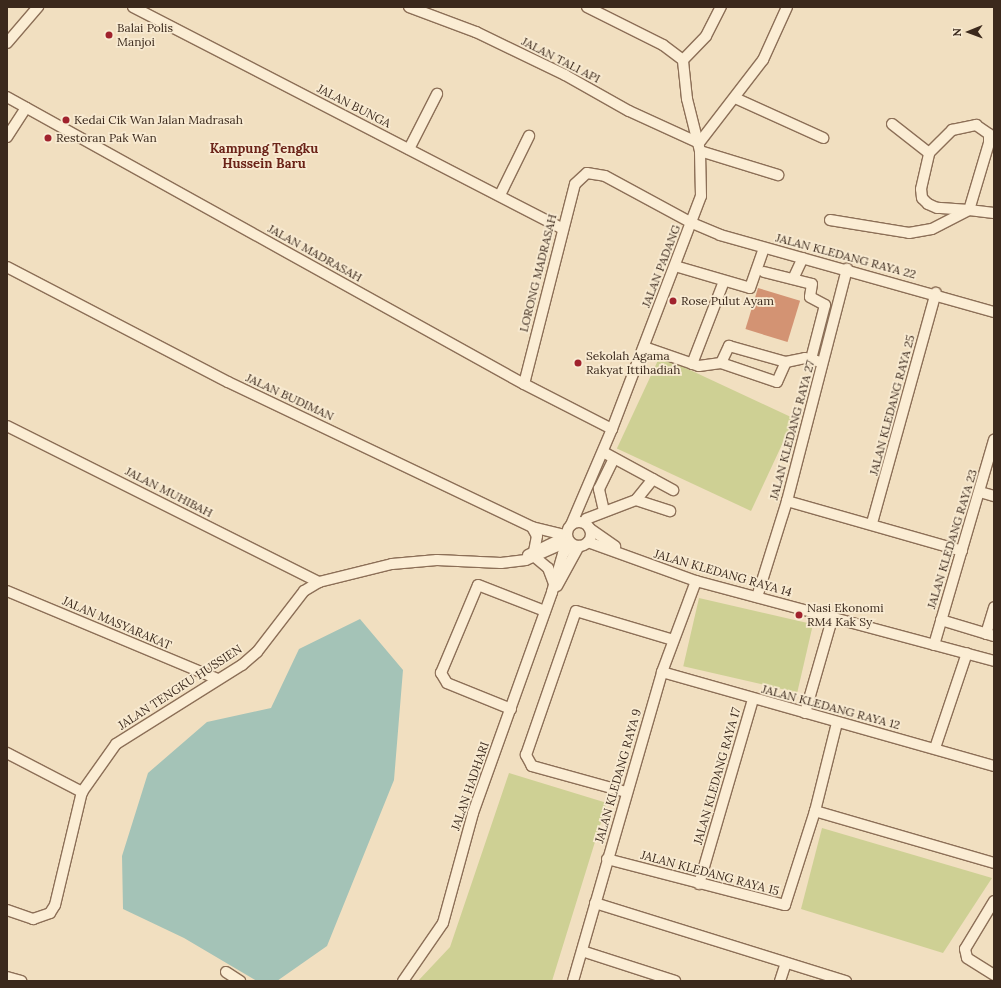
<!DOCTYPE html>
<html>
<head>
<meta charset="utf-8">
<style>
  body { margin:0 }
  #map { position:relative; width:1001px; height:988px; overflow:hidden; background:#f1dfc0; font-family:Lora,serif }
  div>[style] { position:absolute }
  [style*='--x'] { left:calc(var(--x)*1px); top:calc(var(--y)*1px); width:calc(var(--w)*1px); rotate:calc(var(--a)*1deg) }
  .green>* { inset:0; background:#ced094; transform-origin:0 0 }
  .water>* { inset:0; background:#a4c3b7 }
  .building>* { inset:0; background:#d39373; transform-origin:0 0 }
  .roads { filter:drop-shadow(1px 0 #8c6f57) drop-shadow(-1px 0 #8c6f57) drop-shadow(0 1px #8c6f57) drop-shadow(0 -1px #8c6f57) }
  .minor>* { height:10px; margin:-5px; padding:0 5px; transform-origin:5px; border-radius:5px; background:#fbedd4 }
  .minor>.ring { margin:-5px; padding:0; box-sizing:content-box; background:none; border:10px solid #fbedd4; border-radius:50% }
  .dots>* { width:11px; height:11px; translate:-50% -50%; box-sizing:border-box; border:2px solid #f8ead1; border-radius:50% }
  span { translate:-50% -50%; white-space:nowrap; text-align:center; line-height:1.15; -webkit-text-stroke:3.5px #f8ead1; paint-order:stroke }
  .poi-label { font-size:12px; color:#3b291c }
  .left { translate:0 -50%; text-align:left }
  .street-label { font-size:12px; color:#3b291c }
  .neighbourhood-label { font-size:13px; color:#6b2318; font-weight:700 }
  .frame { position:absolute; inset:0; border:8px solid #3b291c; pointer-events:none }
  .north { position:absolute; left:949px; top:12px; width:40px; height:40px; -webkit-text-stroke:3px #f8ead1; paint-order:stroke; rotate:269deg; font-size:11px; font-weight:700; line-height:16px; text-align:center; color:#3b291c }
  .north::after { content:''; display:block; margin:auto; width:14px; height:18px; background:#3b291c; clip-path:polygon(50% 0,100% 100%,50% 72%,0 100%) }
</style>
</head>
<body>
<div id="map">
  <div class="green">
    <div style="left:660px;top:356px;width:148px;height:102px;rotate:25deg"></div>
    <div style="left:699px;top:598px;width:117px;height:70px;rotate:13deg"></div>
    <div style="clip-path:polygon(509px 773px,607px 803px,552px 981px,418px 981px,450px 947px)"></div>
    <div style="clip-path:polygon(822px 828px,992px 878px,943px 953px,801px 909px)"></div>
  </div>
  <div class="water">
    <div style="clip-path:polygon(360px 619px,403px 670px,394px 780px,327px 946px,277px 981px,257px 981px,184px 938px,123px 909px,122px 856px,148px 773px,207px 722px,271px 708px,299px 649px)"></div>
  </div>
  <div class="building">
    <div style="left:758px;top:288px;width:44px;height:43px;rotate:17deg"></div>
  </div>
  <div class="roads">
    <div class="minor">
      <div style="--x:133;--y:7;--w:483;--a:27.3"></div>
      <div style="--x:409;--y:7;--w:72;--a:20.5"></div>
      <div style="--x:476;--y:32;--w:99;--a:25.8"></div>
      <div style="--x:565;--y:75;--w:73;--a:29.4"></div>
      <div style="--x:629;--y:111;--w:77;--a:24.6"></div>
      <div style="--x:699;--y:143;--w:105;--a:-52.4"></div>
      <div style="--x:763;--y:60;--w:58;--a:-65.6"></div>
      <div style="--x:587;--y:7;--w:85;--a:26.6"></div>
      <div style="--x:663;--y:45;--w:25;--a:37"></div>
      <div style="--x:7;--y:43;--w:48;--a:-49.3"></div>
      <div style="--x:683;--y:60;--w:33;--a:-46"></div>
      <div style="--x:706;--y:36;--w:33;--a:-63"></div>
      <div style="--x:7;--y:97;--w:591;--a:29.04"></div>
      <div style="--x:524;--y:384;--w:99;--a:27.1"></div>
      <div style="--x:735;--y:98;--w:97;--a:24.4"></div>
      <div style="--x:892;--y:124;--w:47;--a:38.1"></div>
      <div style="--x:976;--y:125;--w:16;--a:35"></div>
      <div style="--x:989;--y:134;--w:9;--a:90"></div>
      <div style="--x:989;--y:143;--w:70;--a:106.6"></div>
      <div style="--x:969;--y:210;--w:32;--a:-176"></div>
      <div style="--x:937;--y:208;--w:10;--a:-156"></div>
      <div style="--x:928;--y:204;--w:8;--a:-135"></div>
      <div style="--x:922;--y:198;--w:9;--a:-96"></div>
      <div style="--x:921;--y:189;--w:37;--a:-77"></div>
      <div style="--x:929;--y:153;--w:33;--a:-45"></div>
      <div style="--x:952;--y:130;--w:25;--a:-12"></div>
      <div style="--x:7;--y:137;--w:35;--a:-57"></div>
      <div style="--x:409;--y:149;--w:62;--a:-63"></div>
      <div style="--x:700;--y:151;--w:82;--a:17.1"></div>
      <div style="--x:500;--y:195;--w:66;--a:-63.8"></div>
      <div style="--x:830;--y:220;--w:80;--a:9.3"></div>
      <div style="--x:909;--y:233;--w:23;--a:-10"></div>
      <div style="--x:932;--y:229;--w:42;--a:-27.2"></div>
      <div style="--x:969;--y:210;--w:25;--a:7"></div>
      <div style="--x:675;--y:266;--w:78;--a:16.3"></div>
      <div style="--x:750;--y:288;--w:42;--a:-70.7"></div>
      <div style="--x:7;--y:267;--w:249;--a:27.5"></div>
      <div style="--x:228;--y:382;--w:337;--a:25.5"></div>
      <div style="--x:532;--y:527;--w:36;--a:14"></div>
      <div style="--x:764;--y:272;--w:49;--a:14"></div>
      <div style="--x:812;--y:284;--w:13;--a:99"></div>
      <div style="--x:810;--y:297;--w:17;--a:28"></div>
      <div style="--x:825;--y:305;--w:56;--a:104.5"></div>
      <div style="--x:793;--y:279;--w:23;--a:-65"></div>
      <div style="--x:644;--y:347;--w:58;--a:19.1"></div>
      <div style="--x:699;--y:366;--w:22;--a:-8"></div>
      <div style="--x:721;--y:363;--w:59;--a:18.7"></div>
      <div style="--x:777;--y:382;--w:22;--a:-66"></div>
      <div style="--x:721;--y:363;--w:19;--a:-65"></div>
      <div style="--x:729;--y:346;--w:59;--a:15.7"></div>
      <div style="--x:786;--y:362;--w:19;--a:-12"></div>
      <div style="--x:805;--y:358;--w:12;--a:14"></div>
      <div style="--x:692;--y:364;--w:89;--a:-68.9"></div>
      <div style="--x:524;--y:384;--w:206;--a:-75.7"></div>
      <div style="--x:575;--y:184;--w:16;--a:-43"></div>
      <div style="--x:587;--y:173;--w:18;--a:9"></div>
      <div style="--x:605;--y:176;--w:99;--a:28.4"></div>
      <div style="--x:692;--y:223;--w:30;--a:23"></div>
      <div style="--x:720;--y:235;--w:285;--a:15.7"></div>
      <div style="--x:7;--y:426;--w:349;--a:26.6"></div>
      <div style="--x:603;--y:452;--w:80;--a:28.5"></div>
      <div style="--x:980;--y:492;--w:15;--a:16"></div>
      <div style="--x:636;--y:500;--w:36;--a:18"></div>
      <div style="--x:787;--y:501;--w:182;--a:15.9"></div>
      <div style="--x:604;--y:511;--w:23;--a:-103"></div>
      <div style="--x:599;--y:489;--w:34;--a:-64"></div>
      <div style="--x:586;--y:519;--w:53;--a:-20.8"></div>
      <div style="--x:636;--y:500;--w:27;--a:-51"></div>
      <div class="ring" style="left:567px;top:522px;width:14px;height:14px"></div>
      <div style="--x:872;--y:523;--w:239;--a:-74.5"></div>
      <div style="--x:571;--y:525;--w:104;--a:-66.9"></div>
      <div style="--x:612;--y:429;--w:249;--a:-69.1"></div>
      <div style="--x:701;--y:196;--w:45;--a:-91.3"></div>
      <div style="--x:700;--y:151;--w:54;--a:-104"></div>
      <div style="--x:687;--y:99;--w:39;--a:-96"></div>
      <div style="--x:532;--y:527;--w:10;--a:61"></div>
      <div style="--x:537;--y:536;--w:16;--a:101"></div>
      <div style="--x:589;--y:528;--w:32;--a:35"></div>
      <div style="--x:588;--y:542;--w:115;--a:19.9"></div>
      <div style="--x:696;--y:581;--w:309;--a:15"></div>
      <div style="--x:528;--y:555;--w:43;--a:-26"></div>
      <div style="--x:536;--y:558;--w:16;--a:40"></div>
      <div style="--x:548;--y:568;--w:17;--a:69"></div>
      <div style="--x:557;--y:586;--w:46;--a:-61.2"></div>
      <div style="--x:7;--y:591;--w:228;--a:22.7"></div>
      <div style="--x:757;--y:597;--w:101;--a:-72.6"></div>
      <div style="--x:787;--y:501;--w:240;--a:-75.5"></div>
      <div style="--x:941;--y:620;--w:55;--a:16.8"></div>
      <div style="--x:986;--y:634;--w:28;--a:-73"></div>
      <div style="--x:934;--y:645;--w:214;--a:-73.7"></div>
      <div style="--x:662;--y:672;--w:345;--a:15.8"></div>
      <div style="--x:511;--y:709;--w:69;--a:-157.9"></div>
      <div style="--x:447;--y:683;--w:12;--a:-121"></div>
      <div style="--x:441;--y:673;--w:95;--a:-67.2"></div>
      <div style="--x:478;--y:585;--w:72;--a:21.2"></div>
      <div style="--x:805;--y:713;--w:101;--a:-73.9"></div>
      <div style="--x:935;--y:748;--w:100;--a:-71.4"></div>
      <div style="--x:7;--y:753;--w:85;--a:27.5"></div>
      <div style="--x:626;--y:792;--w:98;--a:-164.5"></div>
      <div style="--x:532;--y:766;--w:13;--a:-119"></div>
      <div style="--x:526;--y:755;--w:152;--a:-70.9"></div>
      <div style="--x:576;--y:611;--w:101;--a:16.6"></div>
      <div style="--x:815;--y:811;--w:186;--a:16.2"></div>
      <div style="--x:607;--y:859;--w:184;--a:14.5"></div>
      <div style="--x:785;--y:905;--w:99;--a:-72.3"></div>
      <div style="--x:815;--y:811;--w:91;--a:-76"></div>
      <div style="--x:699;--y:884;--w:193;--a:-73.7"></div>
      <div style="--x:994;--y:901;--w:56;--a:121.1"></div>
      <div style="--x:965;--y:949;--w:9;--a:77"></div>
      <div style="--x:967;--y:958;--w:32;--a:32"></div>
      <div style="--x:595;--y:903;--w:263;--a:17.3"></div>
      <div style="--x:7;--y:910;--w:28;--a:19"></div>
      <div style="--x:33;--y:919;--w:18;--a:-19"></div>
      <div style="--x:50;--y:913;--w:9;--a:-58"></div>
      <div style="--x:55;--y:905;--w:116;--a:-76.6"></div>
      <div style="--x:82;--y:792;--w:59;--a:-54.7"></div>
      <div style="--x:116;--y:744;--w:149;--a:-32.1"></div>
      <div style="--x:242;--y:665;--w:20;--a:-41"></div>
      <div style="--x:257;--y:652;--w:77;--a:-52.4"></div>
      <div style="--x:304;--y:591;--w:17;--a:-31"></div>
      <div style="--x:319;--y:582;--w:75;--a:-13.9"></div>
      <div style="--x:392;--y:564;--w:45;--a:-5.1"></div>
      <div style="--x:437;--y:560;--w:64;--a:2.7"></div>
      <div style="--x:501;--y:563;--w:25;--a:-7"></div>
      <div style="--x:526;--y:560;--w:47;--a:-23.8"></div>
      <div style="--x:582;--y:951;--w:98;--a:17.9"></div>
      <div style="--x:226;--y:972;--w:17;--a:33"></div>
      <div style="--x:7;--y:977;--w:15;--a:16"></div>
      <div style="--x:403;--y:981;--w:70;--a:-55.4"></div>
      <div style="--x:443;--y:923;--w:114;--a:-74.7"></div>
      <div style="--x:473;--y:813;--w:235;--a:-70.3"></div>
      <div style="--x:552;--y:592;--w:40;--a:-74"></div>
      <div style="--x:563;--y:554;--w:13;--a:-51"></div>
      <div style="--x:573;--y:981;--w:322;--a:-73.9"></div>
      <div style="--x:662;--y:672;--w:97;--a:-69.5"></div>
      <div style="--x:780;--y:981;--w:19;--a:-72"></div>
    </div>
  </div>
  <div class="dots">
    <div style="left:109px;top:35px;background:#a0222d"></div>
    <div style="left:66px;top:120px;background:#a0222d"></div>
    <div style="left:48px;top:138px;background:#a0222d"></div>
    <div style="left:673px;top:301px;background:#a0222d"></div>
    <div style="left:578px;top:363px;background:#a0222d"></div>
    <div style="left:799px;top:615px;background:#a0222d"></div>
  </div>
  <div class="poi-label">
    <span class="left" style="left:117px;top:35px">Balai Polis<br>Manjoi</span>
    <span class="left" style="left:74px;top:120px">Kedai Cik Wan Jalan Madrasah</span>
    <span class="left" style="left:56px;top:138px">Restoran Pak Wan</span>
    <span class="left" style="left:681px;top:301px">Rose Pulut Ayam</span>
    <span class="left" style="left:586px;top:363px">Sekolah Agama<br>Rakyat Ittihadiah</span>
    <span class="left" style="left:807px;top:615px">Nasi Ekonomi<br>RM4 Kak Sy</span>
  </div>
  <div class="street-label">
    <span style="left:561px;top:60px;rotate:27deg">JALAN TALI API</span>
    <span style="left:354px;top:106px;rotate:27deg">JALAN BUNGA</span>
    <span style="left:315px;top:253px;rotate:29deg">JALAN MADRASAH</span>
    <span style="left:846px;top:256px;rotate:15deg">JALAN KLEDANG RAYA 22</span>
    <span style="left:661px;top:266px;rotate:-69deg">JALAN PADANG</span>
    <span style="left:538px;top:273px;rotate:-76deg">LORONG MADRASAH</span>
    <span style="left:290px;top:397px;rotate:25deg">JALAN BUDIMAN</span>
    <span style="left:892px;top:405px;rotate:-75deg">JALAN KLEDANG RAYA 25</span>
    <span style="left:792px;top:430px;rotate:-75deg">JALAN KLEDANG RAYA 27</span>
    <span style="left:169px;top:492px;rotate:27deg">JALAN MUHIBAH</span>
    <span style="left:952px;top:539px;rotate:-73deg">JALAN KLEDANG RAYA 23</span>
    <span style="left:723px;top:573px;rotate:16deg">JALAN KLEDANG RAYA 14</span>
    <span style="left:117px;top:623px;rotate:23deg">JALAN MASYARAKAT</span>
    <span style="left:180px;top:687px;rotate:-33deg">JALAN TENGKU HUSSIEN</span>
    <span style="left:831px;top:707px;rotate:15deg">JALAN KLEDANG RAYA 12</span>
    <span style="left:618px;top:776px;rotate:-74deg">JALAN KLEDANG RAYA 9</span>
    <span style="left:717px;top:776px;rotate:-74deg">JALAN KLEDANG RAYA 17</span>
    <span style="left:470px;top:786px;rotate:-71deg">JALAN HADHARI</span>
    <span style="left:710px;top:873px;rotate:15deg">JALAN KLEDANG RAYA 15</span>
  </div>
  <div class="neighbourhood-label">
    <span style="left:264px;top:157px">Kampung Tengku<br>Hussein Baru</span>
  </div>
  <div class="frame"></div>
  <div class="north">N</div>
</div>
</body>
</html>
